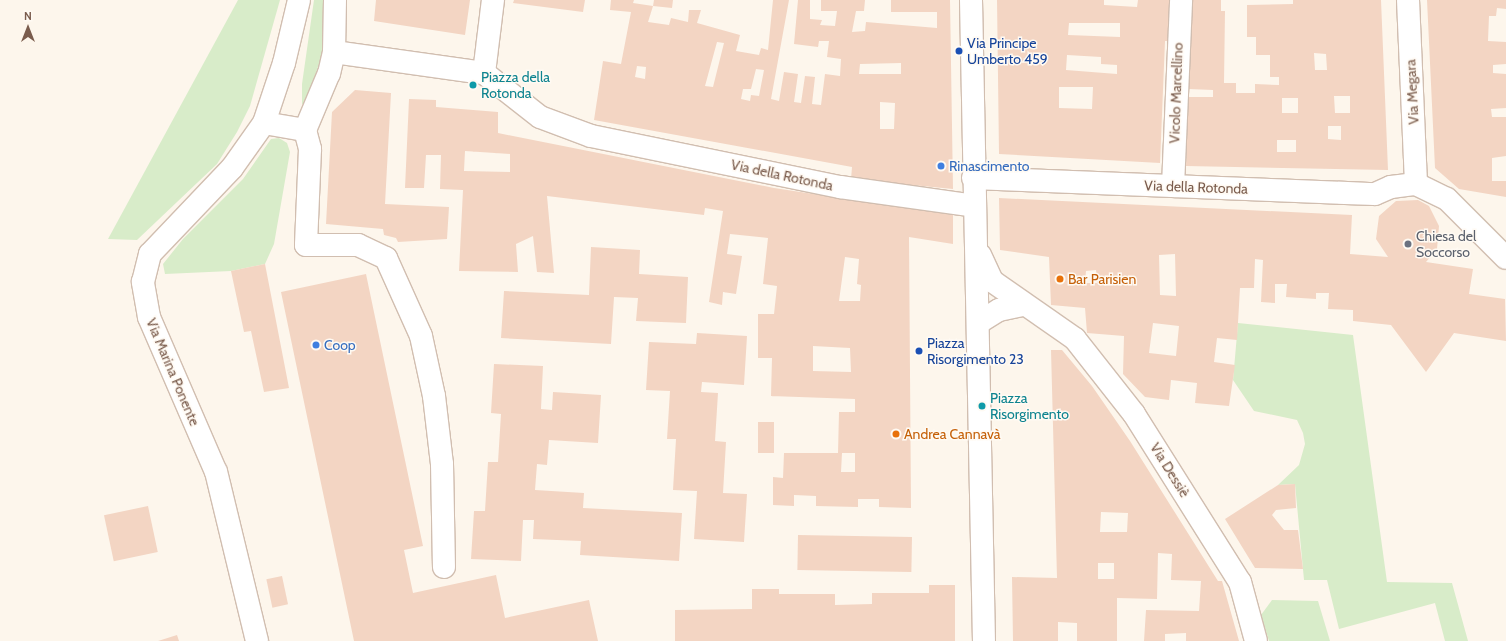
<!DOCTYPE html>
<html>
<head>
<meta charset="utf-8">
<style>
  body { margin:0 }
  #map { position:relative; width:1506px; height:641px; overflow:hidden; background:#fdf6ec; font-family:Cabin,sans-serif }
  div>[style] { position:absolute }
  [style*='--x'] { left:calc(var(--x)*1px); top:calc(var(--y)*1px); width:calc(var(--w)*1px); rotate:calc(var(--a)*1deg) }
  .green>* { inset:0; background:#d8ecc9 }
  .building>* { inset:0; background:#f3d5c3; transform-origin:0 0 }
  .roads { filter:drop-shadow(1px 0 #d1beb0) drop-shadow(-1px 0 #d1beb0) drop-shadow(0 1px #d1beb0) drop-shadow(0 -1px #d1beb0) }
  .minor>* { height:22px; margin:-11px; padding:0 11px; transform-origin:11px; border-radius:11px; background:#fff }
  .dots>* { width:11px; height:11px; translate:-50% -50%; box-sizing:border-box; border:2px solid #fffaf3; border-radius:50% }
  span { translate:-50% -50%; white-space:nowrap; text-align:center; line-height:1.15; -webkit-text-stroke:3px #fffaf3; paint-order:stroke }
  .transit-label { font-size:14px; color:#164399 }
  .left { translate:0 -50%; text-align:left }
  .culture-label { font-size:14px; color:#0d838f }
  .street-label { font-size:14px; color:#7a5c4d }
  .shop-label { font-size:14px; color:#366cbe }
  .worship-label { font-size:14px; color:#5b616d }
  .food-label { font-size:14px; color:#c56008 }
  .north { position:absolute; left:8px; top:8px; width:40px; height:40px; -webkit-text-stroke:3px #fffaf3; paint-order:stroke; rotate:0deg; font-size:11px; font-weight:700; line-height:16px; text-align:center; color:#7a5c4d }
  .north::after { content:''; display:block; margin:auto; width:14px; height:18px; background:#7a5c4d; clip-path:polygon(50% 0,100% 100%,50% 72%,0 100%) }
</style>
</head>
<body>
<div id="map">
  <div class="green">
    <div style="clip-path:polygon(238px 0,280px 0,250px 106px,237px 132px,217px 164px,137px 240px,108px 239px)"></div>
    <div style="clip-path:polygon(314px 0,325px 0,324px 48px,306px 104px,302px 104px,302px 84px)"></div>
    <div style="clip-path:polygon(279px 138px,287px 143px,290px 152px,274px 244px,265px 264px,231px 271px,165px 274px,163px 264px,183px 239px,243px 179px,271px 139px)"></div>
    <div style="clip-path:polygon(1238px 323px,1353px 335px,1387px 582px,1452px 583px,1468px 641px,1445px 641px,1435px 603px,1339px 629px,1327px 580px,1304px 580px,1295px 484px,1278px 485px,1299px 465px,1305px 444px,1303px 433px,1297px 420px,1254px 411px,1233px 380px)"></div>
    <div style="clip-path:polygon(1272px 600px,1318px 601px,1330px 641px,1269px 641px,1261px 615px)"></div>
  </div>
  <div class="building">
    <div style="clip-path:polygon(376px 0,470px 0,465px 35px,374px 21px)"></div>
    <div style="clip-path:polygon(514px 0,585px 0,583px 12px,513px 3px)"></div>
    <div style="clip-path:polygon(evenodd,611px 0,634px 0,633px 3px,653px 6px,654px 0,673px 0,672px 8px,653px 6px,648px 22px,669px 25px,671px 18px,688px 22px,689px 10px,701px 10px,697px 23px,740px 35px,736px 51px,759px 55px,761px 48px,768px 50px,773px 0,789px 0,771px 99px,779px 101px,784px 72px,798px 74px,794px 102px,801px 103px,805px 76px,815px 77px,812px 104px,821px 105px,825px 74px,840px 76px,841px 59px,827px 57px,829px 41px,819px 41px,818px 47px,794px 44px,798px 0,810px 0,810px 19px,822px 20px,820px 25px,835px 26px,837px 11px,821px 11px,821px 0,865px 0,864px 11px,856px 11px,852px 32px,865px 31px,866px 22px,937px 28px,937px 12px,891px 12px,891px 0,950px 0,953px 189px,851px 179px,852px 167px,594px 120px,603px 61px,621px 64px,631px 12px,610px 10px,611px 0,717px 42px,724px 43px,713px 87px,705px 86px,717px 42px,611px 0,901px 63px,901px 74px,859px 74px,860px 64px,901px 63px,611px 0,637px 66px,646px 67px,645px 79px,635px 77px,637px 66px,611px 0,756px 69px,764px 70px,759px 96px,751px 95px,750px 101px,741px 99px,743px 89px,751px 89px,756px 69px,611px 0,880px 102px,895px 103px,894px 129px,880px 129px,880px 102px)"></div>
    <div style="clip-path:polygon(evenodd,997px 0,1104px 0,1104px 5px,1137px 7px,1138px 0,1171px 0,1169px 41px,1165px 41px,1160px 163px,999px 154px,997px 0,1069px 23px,1120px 23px,1120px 37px,1068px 35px,1069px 23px,997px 0,1067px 55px,1101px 57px,1101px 64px,1117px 65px,1117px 74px,1066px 70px,1067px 55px,997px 0,1059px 87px,1093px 87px,1092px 109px,1059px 108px,1059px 87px)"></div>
    <div style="clip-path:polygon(evenodd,1191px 0,1221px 0,1221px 11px,1225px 11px,1224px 83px,1236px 83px,1236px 93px,1255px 93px,1255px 84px,1279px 85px,1279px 77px,1270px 77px,1270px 55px,1256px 55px,1256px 37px,1247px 37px,1247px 5px,1293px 4px,1293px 0,1381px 0,1388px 170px,1186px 166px,1188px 97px,1213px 97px,1213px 90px,1189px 89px,1191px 0,1314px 53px,1326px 54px,1327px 70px,1315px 70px,1314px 53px,1191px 0,1334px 96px,1350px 96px,1350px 113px,1335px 113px,1334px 96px,1191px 0,1282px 98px,1298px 98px,1298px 113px,1282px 113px,1282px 98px,1191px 0,1328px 126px,1341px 126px,1341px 140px,1328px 139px,1328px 126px,1191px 0,1277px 140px,1296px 140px,1296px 152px,1277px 152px,1277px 140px)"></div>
    <div style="clip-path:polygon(1427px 0,1506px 0,1506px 9px,1497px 8px,1496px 16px,1489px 16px,1488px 41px,1506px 42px,1506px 64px,1493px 65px,1493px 73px,1506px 74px,1506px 108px,1491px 109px,1492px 117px,1506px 117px,1506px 156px,1492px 158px,1492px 181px,1506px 181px,1506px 197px,1459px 189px,1435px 168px)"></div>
    <div style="clip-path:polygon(355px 90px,391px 93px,385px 204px,449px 207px,447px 239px,398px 242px,396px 238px,384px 235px,383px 229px,326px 224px,332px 112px)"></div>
    <div style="clip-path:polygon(evenodd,409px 99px,436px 100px,436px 107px,498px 112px,498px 133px,774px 188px,953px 215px,953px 244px,909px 237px,911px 508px,879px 507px,879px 499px,858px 499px,858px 507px,816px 506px,816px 496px,794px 495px,794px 506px,773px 505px,773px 477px,783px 478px,784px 453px,838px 453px,839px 412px,855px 412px,855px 399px,771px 396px,772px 358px,758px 358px,758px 314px,774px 314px,777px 286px,763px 284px,768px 238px,730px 234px,727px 254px,742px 256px,736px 294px,723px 292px,722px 305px,709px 302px,723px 211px,705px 208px,704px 215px,547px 196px,554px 273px,537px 272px,533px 236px,516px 244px,518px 272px,459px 271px,463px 190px,440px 189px,441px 155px,426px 155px,424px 188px,405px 188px,409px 99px,465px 151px,510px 154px,510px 172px,464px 171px,465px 151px,409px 99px,845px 257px,859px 259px,857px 284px,861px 285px,860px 301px,839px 301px,845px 257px,409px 99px,813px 346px,850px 348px,851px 372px,813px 371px,813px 346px,409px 99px,842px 453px,855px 453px,855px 472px,841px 472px,842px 453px)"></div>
    <div style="clip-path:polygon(evenodd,999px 198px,1352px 215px,1350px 254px,1388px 257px,1376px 239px,1379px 216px,1396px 201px,1418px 200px,1429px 206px,1439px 226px,1437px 249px,1426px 262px,1473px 269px,1469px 294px,1505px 299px,1506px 341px,1454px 333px,1426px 372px,1391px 325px,1353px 321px,1353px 310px,1328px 309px,1329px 293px,1316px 293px,1316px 299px,1286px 297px,1287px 284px,1275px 284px,1275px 303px,1261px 302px,1263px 260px,1255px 259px,1254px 288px,1240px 288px,1237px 340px,1217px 338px,1214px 362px,1235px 365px,1229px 406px,1195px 403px,1197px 383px,1171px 380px,1169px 400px,1145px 397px,1123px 374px,1124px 336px,1087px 333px,1085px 308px,1051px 305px,1049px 257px,1000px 250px,999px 198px,1175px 254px,1176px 296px,1160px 295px,1159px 255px,1175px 254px,999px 198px,1096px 270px,1097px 283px,1085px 283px,1086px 271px,1096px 270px,999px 198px,1153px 323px,1179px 326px,1176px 356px,1149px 353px,1153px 323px)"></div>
    <div style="clip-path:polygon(591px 247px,640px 250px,639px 274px,688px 277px,686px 323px,636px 321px,638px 298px,614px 297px,611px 344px,501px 338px,504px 291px,589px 295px)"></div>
    <div style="clip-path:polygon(265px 264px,289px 388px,264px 392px,251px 331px,244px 332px,231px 271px)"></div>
    <div style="clip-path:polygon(366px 274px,423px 546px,404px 550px,413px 593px,496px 575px,505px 618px,589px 600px,598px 641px,354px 641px,281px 292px)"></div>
    <div style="clip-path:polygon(697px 333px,747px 336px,744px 385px,702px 382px,701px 392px,718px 393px,715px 441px,726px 442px,723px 493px,747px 494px,744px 542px,694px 539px,697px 491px,673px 490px,676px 439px,667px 439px,670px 391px,646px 390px,649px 342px,696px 344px)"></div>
    <div style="clip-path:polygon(evenodd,1051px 350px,1062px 350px,1092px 386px,1130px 441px,1218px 581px,1222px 581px,1239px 641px,1186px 641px,1186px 633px,1165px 634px,1165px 641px,1144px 641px,1146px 610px,1199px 611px,1201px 581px,1171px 580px,1172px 554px,1158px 553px,1157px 599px,1117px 598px,1117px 641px,1077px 641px,1077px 623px,1058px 622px,1058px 641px,1013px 641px,1012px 577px,1057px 578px,1051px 350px,1101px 512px,1128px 513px,1127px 532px,1100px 532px,1101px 512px,1051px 350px,1098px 563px,1114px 563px,1114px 579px,1098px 579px,1098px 563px)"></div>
    <div style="clip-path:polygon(494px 364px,543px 366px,541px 409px,552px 410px,553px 392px,601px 395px,598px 443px,549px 440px,547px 465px,537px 464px,535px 490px,584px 493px,583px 508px,682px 513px,679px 561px,580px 555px,581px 541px,533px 539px,534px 520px,523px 520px,521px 561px,471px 559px,474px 511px,485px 511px,488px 462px,498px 462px,501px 414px,491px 413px)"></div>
    <div style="left:774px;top:422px;width:31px;height:16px;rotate:90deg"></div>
    <div style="clip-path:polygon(1295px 484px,1296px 508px,1276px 510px,1272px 515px,1284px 530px,1298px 530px,1303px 569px,1255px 568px,1225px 519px,1278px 485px)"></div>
    <div style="left:148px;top:506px;width:47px;height:45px;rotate:78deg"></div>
    <div style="left:798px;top:535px;width:114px;height:35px;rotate:1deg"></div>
    <div style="left:282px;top:576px;width:29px;height:16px;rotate:78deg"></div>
    <div style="clip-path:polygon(929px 585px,955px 585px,955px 641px,675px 641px,675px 610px,752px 609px,752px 589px,779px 589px,779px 594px,835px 594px,835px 605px,872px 604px,872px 593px,929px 593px)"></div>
    <div style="clip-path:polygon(177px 635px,179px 641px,158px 641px)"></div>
  </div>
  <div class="roads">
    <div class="minor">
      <div style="--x:335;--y:0;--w:52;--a:91.1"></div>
      <div style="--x:334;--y:52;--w:22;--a:103"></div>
      <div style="--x:329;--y:73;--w:62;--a:112.8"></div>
      <div style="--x:305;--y:130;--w:20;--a:75"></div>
      <div style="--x:310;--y:149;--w:96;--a:92.4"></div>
      <div style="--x:306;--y:245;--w:52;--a:0"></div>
      <div style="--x:358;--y:245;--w:31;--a:25"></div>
      <div style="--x:386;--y:258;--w:85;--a:65.8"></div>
      <div style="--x:421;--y:336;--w:61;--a:77.8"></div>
      <div style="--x:434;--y:396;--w:68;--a:83.3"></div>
      <div style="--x:442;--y:464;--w:103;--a:88.9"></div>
      <div style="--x:971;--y:0;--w:641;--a:88.84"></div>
      <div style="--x:1408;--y:0;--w:184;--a:87.5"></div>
      <div style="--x:334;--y:52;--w:151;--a:8"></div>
      <div style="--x:484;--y:73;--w:71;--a:38.2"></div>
      <div style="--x:540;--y:117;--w:54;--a:20.4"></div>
      <div style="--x:591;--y:136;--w:254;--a:11.6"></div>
      <div style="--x:840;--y:187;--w:136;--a:8"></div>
      <div style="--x:484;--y:73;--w:74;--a:-83"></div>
      <div style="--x:264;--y:123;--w:42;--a:9.7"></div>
      <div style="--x:973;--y:178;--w:402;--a:2.3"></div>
      <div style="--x:1375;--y:194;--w:17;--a:-24"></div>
      <div style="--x:1391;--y:187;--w:25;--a:-7"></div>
      <div style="--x:1416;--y:184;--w:34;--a:26"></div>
      <div style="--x:1447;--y:199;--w:83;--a:45"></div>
      <div style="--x:1173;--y:186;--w:186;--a:-87.5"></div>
      <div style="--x:980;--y:255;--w:29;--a:65"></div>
      <div style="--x:992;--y:281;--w:101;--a:34.9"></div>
      <div style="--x:1075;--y:339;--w:95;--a:51.8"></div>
      <div style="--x:1134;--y:414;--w:199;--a:57.8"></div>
      <div style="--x:1240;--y:582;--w:61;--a:74.8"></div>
      <div style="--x:978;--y:323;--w:25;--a:-32"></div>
      <div style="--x:999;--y:310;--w:24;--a:-12"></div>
      <div style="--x:257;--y:641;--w:174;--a:-103.6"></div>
      <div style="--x:216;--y:472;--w:169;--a:-113.4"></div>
      <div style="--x:149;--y:317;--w:36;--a:-100"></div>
      <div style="--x:143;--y:282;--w:29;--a:-76"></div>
      <div style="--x:150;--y:254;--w:119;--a:-46.4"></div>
      <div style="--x:232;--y:168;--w:55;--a:-54.6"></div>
      <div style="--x:264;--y:123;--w:63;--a:-71.6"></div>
      <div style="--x:284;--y:63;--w:65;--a:-76.6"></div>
    </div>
  </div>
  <div class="dots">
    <div style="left:959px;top:51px;background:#1a4fb4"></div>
    <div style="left:473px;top:85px;background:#0f9aa8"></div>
    <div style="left:941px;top:166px;background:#3f7fe0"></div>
    <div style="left:1408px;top:244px;background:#6b7280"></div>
    <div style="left:1060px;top:279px;background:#e8710a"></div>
    <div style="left:316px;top:345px;background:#3f7fe0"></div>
    <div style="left:919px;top:351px;background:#1a4fb4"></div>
    <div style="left:982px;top:406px;background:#0f9aa8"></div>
    <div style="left:896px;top:434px;background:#e8710a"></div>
  </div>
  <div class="transit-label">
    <span class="left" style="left:967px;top:51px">Via Principe<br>Umberto 459</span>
    <span class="left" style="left:927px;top:351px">Piazza<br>Risorgimento 23</span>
  </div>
  <div class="culture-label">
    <span class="left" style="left:481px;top:85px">Piazza della<br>Rotonda</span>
    <span class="left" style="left:990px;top:406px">Piazza<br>Risorgimento</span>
  </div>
  <div class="street-label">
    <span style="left:1412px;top:92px;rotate:-93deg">Via Megara</span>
    <span style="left:1176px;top:93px;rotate:-88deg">Vicolo Marcellino</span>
    <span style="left:782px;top:175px;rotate:12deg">Via della Rotonda</span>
    <span style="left:1196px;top:187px;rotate:2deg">Via della Rotonda</span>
    <span style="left:173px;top:372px;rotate:67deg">Via Marina Ponente</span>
    <span style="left:1170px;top:470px;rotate:58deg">Via Dessiè</span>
  </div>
  <div class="shop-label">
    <span class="left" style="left:949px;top:166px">Rinascimento</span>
    <span class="left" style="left:324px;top:345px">Coop</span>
  </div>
  <div class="worship-label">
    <span class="left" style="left:1416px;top:244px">Chiesa del<br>Soccorso</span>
  </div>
  <div class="food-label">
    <span class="left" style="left:1068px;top:279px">Bar Parisien</span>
    <span class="left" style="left:904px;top:434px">Andrea Cannavà</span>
  </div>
  <div class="north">N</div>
</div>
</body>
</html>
